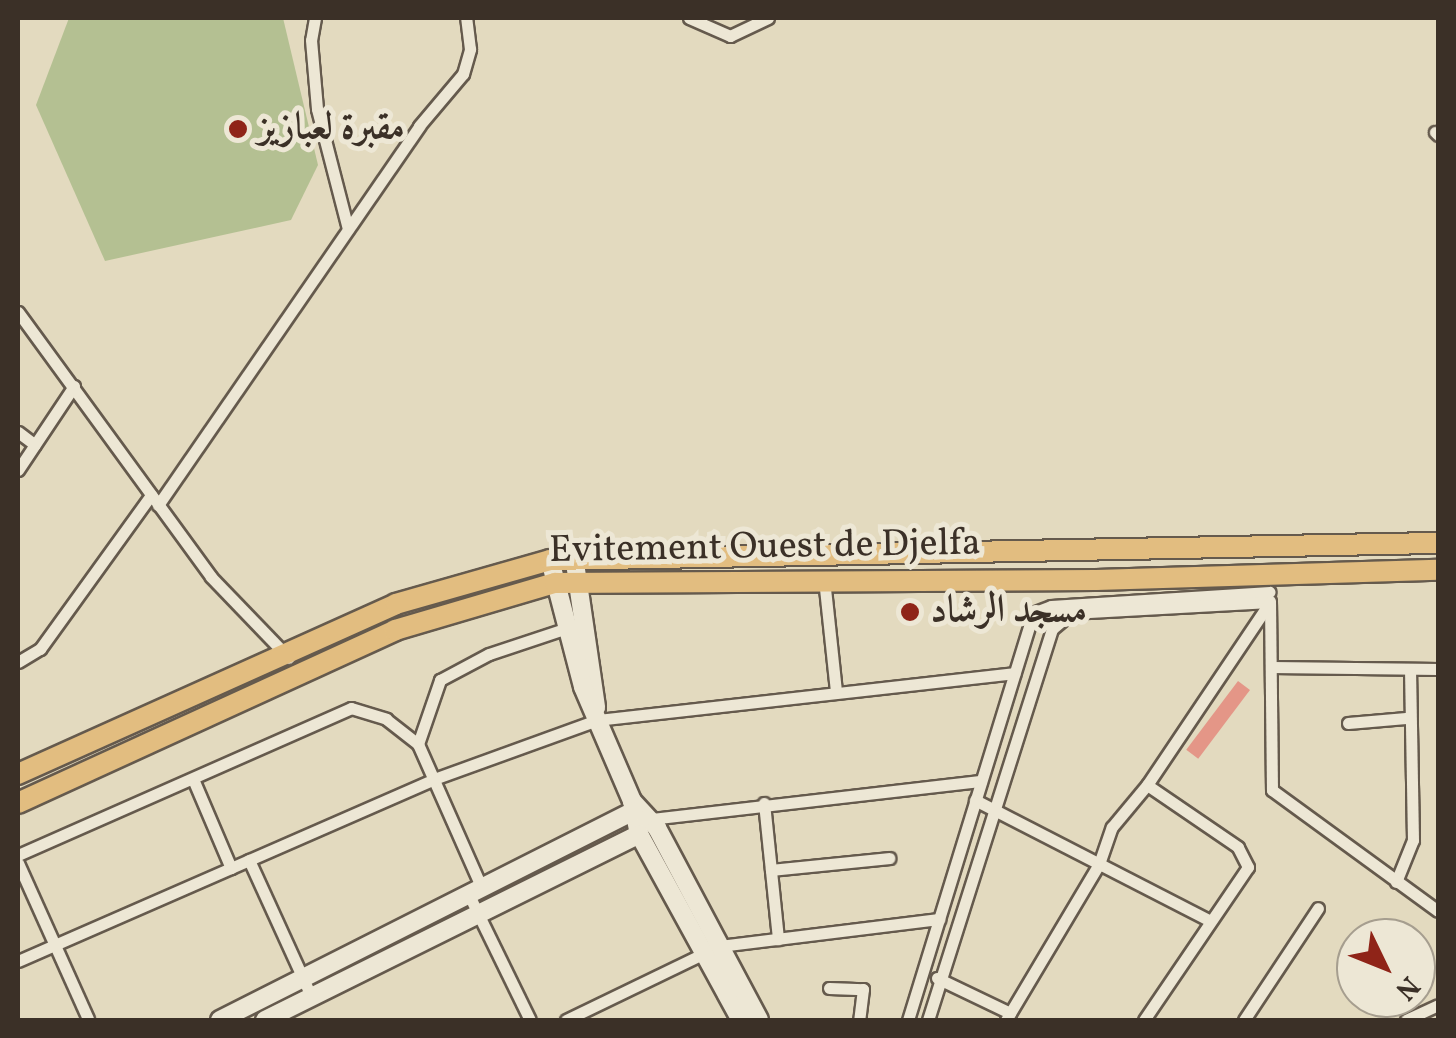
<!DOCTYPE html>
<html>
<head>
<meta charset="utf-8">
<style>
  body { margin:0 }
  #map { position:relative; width:1456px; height:1038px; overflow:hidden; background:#e3dabf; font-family:Vollkorn,Amiri,serif }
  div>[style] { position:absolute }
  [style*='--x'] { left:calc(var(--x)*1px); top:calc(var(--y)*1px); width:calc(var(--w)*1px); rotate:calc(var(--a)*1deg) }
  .green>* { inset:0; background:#b4c092 }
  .building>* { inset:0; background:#e49687; transform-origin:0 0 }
  .roads { filter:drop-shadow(2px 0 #655a4d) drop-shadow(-2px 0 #655a4d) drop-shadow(0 2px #655a4d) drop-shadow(0 -2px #655a4d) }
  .street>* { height:11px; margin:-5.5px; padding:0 5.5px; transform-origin:5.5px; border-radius:5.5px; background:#ede7d5 }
  .secondary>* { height:18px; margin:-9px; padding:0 9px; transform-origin:9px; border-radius:9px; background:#ede7d5 }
  .highway>* { height:20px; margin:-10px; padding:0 10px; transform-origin:10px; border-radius:10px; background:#e2bd80 }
  .dots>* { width:28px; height:28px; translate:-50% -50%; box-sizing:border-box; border:5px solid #ede7d5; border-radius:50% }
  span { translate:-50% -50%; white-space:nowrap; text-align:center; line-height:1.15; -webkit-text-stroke:10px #ede7d5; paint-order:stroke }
  .poi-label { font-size:38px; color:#3b3027; font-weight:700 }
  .left { translate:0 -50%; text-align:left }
  .street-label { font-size:38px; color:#3b3027 }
  .frame { position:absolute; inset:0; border:20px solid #3b3027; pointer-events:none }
  .north { position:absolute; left:1336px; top:918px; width:100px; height:100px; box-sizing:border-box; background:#ede7d5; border:2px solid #a69e8f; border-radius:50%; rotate:133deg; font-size:28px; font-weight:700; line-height:40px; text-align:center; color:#3b3027 }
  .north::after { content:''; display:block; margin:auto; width:35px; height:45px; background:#8f2418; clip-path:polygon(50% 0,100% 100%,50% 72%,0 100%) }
</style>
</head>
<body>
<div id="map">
  <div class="green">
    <div style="clip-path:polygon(69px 18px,283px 18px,318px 165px,291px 220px,105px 261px,36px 105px)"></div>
  </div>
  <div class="building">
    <div style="left:1238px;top:681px;width:15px;height:86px;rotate:37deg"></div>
  </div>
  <div class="roads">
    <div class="street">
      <div style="--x:315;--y:18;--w:22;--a:100"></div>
      <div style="--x:311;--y:40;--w:69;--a:85"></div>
      <div style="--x:317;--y:109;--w:124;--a:75.5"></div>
      <div style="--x:689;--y:18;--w:45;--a:23.7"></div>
      <div style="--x:730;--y:36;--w:42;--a:-25.3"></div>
      <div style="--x:1435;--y:132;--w:4;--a:45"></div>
      <div style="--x:18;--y:312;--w:328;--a:53.9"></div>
      <div style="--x:211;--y:577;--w:112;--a:46.1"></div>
      <div style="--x:18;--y:432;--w:21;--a:37"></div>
      <div style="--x:18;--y:470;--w:101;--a:-56.3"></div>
      <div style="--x:158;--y:505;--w:460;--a:-55.4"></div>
      <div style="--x:419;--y:126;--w:68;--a:-49.8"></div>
      <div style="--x:463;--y:74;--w:26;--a:-74"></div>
      <div style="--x:470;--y:49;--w:31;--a:-97"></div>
      <div style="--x:824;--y:579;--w:114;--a:83.9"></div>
      <div style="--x:1270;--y:601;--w:189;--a:89.4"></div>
      <div style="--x:1272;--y:790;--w:205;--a:36.1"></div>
      <div style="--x:18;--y:662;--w:26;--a:-31"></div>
      <div style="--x:40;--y:649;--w:190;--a:-54.2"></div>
      <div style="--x:1272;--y:667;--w:166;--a:0.7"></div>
      <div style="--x:1348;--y:723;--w:58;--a:-4.9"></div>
      <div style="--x:418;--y:744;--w:68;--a:-71"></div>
      <div style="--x:440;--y:680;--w:55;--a:-28"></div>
      <div style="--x:489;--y:654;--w:82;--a:-18.4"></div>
      <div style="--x:193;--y:779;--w:97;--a:66.9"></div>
      <div style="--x:975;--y:800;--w:264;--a:27.2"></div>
      <div style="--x:764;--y:803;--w:137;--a:84.1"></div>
      <div style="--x:651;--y:819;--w:332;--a:-6.6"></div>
      <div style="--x:18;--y:855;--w:364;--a:-23.8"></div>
      <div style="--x:351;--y:708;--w:37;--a:17"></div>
      <div style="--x:386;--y:719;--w:41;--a:38"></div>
      <div style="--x:418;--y:744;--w:155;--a:66.1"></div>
      <div style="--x:249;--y:860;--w:149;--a:65.5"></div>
      <div style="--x:18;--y:863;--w:171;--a:65.8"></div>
      <div style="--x:771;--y:870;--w:119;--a:-5.8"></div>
      <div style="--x:1396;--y:882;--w:45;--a:-68"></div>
      <div style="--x:1413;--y:840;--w:171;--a:-91"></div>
      <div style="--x:468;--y:893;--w:141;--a:64"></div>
      <div style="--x:18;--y:961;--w:454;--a:-23.6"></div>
      <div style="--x:434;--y:779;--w:173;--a:-19.9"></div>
      <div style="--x:597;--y:720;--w:420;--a:-6.4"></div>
      <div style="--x:937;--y:978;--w:81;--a:25.6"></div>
      <div style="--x:829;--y:988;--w:34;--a:2"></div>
      <div style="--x:863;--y:989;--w:31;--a:97"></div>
      <div style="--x:566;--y:1020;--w:170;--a:-25.8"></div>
      <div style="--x:719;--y:946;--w:222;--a:-7"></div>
      <div style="--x:908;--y:1020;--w:426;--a:-72.9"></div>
      <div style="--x:1033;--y:613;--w:19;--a:-21"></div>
      <div style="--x:1051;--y:606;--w:219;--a:-3.7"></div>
      <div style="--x:928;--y:1020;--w:410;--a:-72.4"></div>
      <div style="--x:1052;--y:629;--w:25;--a:-40"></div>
      <div style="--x:1071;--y:613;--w:199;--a:-3.2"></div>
      <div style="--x:1006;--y:1020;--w:182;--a:-59.2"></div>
      <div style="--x:1099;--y:864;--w:39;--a:-71"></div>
      <div style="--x:1112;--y:827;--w:55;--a:-50.2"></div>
      <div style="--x:1144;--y:1020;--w:185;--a:-55.8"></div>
      <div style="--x:1248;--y:867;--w:22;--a:-117"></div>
      <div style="--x:1238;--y:847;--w:110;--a:-145.7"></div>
      <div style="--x:1147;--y:785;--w:220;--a:-56.1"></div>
      <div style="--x:1244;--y:1020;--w:134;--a:-56.5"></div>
      <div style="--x:1406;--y:1020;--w:35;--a:-25"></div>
    </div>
    <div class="secondary">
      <div style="--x:574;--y:556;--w:153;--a:81.7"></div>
      <div style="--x:550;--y:560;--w:131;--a:75.4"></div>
      <div style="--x:583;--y:687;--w:124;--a:66.7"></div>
      <div style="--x:632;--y:801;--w:34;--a:78"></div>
      <div style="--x:639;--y:834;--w:212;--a:61.3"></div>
      <div style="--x:632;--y:801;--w:37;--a:47"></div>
      <div style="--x:657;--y:828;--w:217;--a:62"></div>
      <div style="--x:220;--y:1020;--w:463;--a:-26.8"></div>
      <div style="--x:265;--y:1020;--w:418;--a:-26.4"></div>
    </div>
    <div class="highway">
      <div style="--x:18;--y:774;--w:414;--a:-24.2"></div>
      <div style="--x:396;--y:604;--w:160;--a:-15.9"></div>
      <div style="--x:550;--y:560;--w:888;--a:-1.1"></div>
      <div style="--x:18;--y:803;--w:415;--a:-24.6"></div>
      <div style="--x:395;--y:630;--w:167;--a:-16.4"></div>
      <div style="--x:555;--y:583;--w:541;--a:-0.32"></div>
      <div style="--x:1096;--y:580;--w:342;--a:-1.7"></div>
    </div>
  </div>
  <div class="dots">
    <div style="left:238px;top:129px;background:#8f2418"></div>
    <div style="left:910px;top:612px;background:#8f2418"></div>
  </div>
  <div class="poi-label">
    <span class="left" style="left:258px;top:129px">مقبرة لعبازيز</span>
    <span class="left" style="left:930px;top:612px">مسجد الرشاد</span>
  </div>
  <div class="street-label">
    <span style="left:765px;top:548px;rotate:-1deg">Evitement Ouest de Djelfa</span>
  </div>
  <div class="frame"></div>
  <div class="north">N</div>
</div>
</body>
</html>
